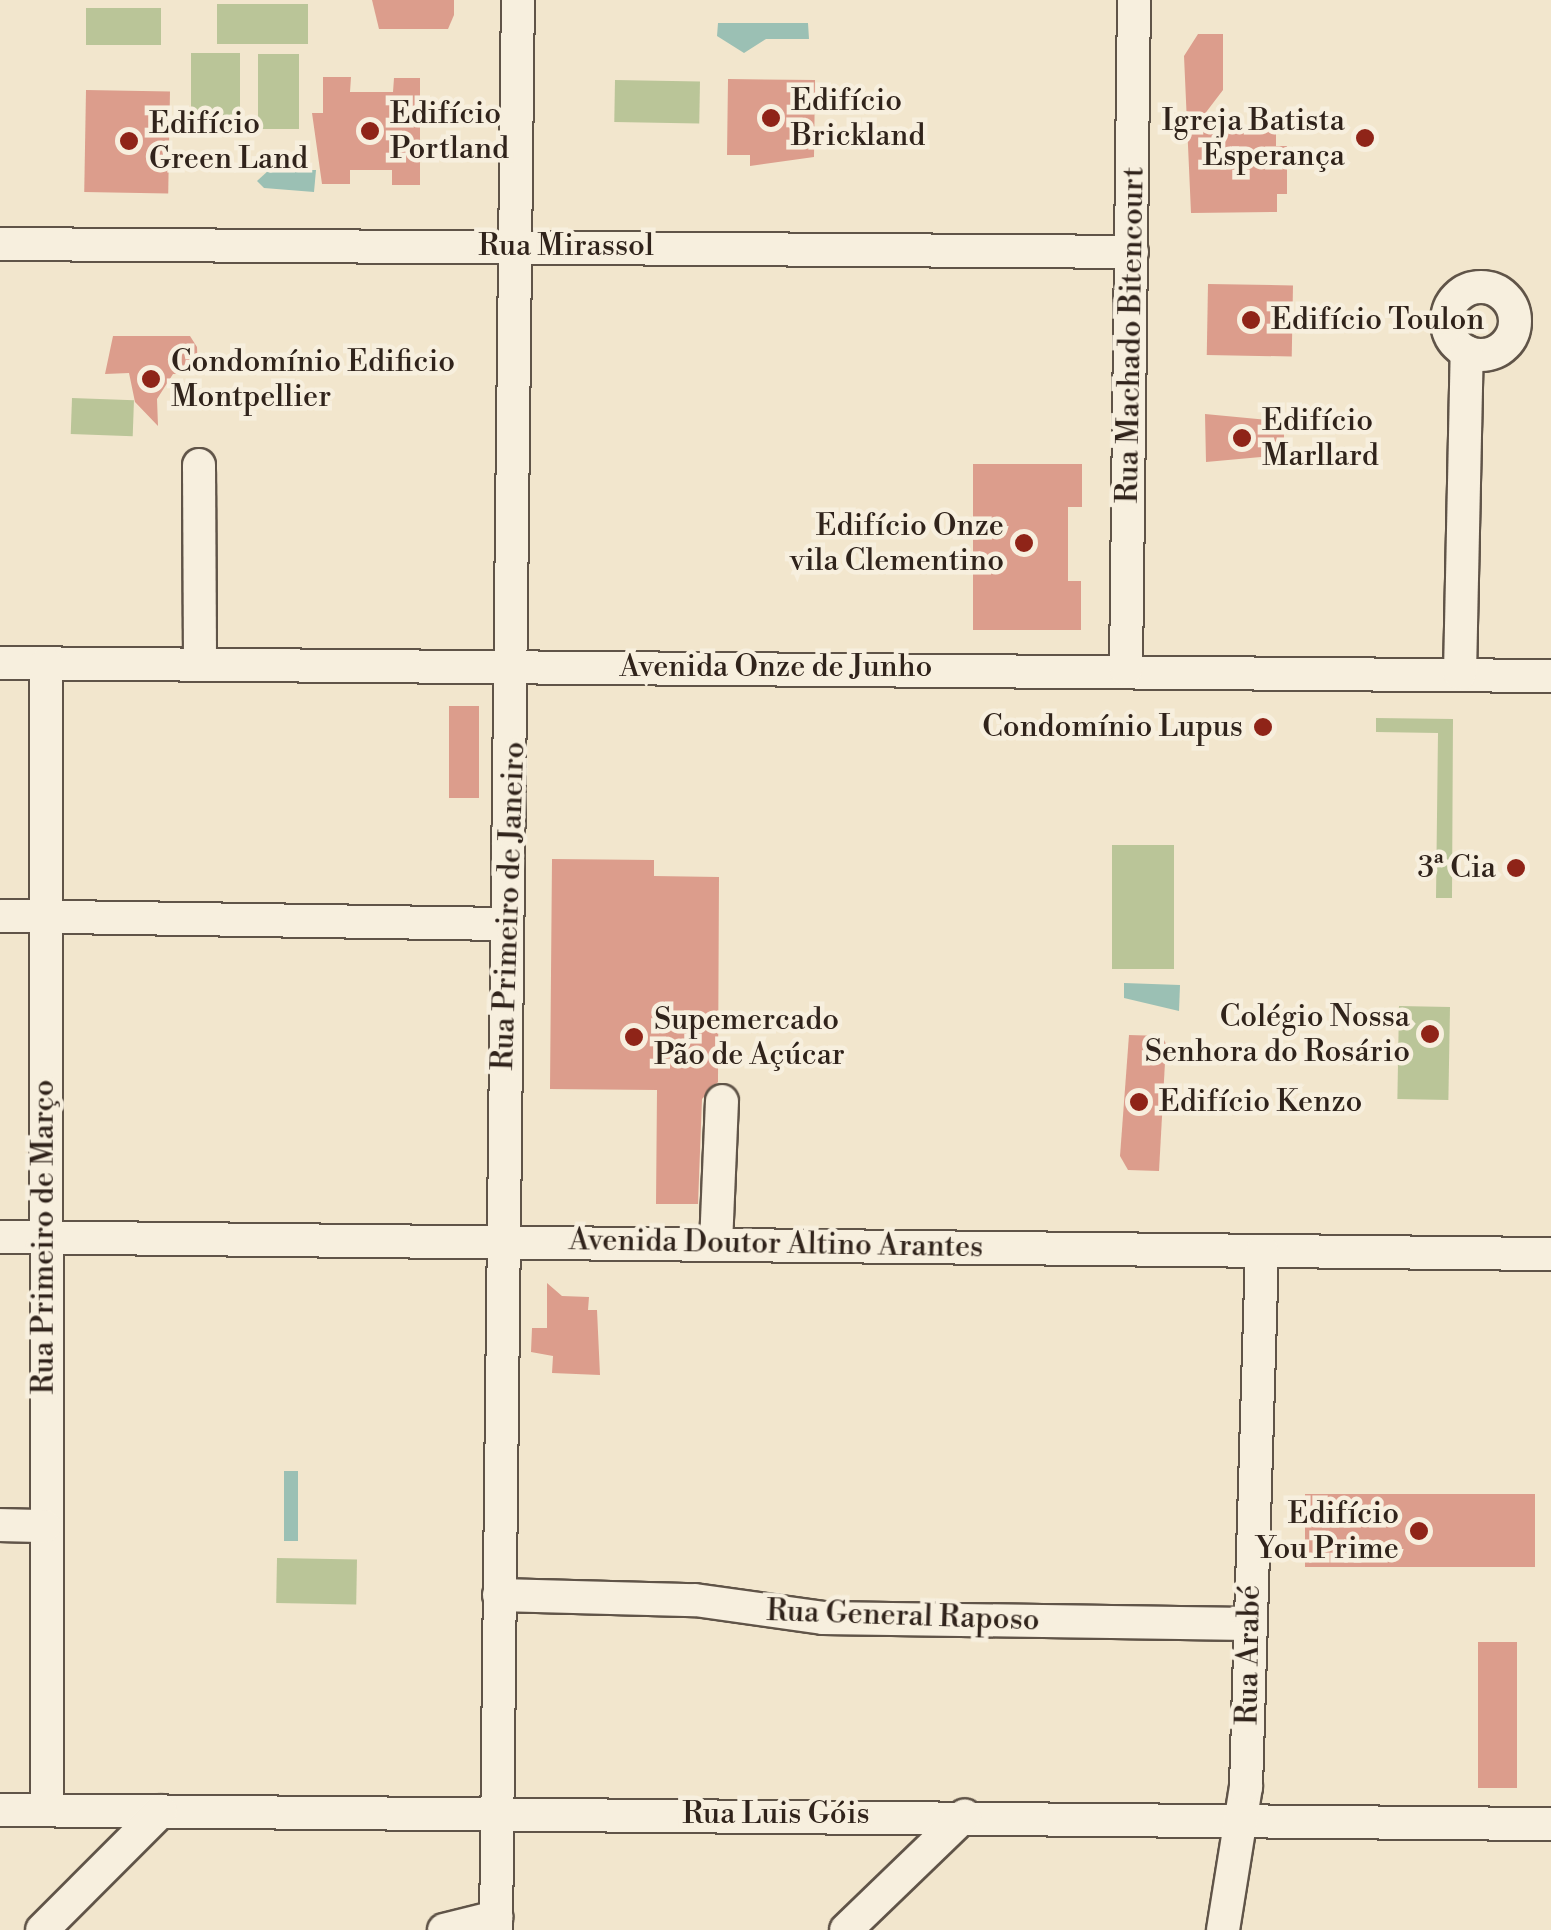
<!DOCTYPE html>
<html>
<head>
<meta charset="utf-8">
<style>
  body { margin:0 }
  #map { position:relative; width:1551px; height:1930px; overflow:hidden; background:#f2e6cd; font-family:"Libre Bodoni",serif }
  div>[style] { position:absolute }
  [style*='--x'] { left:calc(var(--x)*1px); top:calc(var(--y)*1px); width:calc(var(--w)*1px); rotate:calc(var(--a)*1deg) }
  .green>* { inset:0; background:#bac598; transform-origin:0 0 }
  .water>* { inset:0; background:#9bc0b4; transform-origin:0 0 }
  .building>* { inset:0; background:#dc9d8c; transform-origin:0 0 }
  .roads { filter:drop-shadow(2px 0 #605448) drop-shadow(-2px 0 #605448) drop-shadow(0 2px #605448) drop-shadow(0 -2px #605448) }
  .minor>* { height:32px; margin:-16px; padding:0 16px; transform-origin:16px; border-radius:16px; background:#f7efde }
  .minor>.ring { margin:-16px; padding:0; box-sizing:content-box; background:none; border:32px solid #f7efde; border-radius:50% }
  .dots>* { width:28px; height:28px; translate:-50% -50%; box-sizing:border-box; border:5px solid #f7efde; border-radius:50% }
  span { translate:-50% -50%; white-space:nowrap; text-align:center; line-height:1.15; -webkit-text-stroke:9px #f7efde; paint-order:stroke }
  .poi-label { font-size:30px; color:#30231b }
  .left { translate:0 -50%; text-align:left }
  .right { translate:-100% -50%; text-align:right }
  .street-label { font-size:30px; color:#30231b }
</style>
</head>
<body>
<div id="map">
  <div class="green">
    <div style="left:308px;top:4px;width:40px;height:91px;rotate:90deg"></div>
    <div style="left:86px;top:8px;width:75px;height:37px"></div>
    <div style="left:191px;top:53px;width:49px;height:69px"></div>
    <div style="left:258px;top:54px;width:41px;height:75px"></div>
    <div style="left:615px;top:80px;width:85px;height:42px;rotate:1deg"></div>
    <div style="left:72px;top:398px;width:62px;height:36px;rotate:2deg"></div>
    <div style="clip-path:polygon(1376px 718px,1453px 719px,1452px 898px,1436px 898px,1438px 733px,1376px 732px)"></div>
    <div style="left:1112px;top:845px;width:62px;height:124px"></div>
    <div style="left:1399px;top:1006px;width:51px;height:93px;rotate:1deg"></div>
    <div style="left:277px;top:1558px;width:80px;height:45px;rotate:1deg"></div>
  </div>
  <div class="water">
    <div style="clip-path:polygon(718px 23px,808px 23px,809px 39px,766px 39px,744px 53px,717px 36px)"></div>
    <div style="clip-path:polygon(269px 170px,316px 170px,314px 192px,264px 188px,257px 181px)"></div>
    <div style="clip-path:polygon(1124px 983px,1180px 985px,1179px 1011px,1124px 998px)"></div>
    <div style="left:284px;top:1471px;width:14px;height:70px"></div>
  </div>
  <div class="building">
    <div style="clip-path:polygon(372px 0,454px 0,454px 15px,448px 29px,379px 29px)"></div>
    <div style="clip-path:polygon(1198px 34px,1223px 34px,1223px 90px,1194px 128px,1276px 127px,1276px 146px,1287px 146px,1287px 194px,1277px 194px,1277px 212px,1191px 213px,1184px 56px)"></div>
    <div style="clip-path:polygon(323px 77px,351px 77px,350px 92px,393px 92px,394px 78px,420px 78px,420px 185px,392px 185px,392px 170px,350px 170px,350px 184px,322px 184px,312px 113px,323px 113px)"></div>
    <div style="clip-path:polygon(728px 79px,815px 80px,814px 157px,750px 166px,750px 155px,727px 155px)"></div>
    <div style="left:86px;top:90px;width:84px;height:102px;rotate:1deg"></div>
    <div style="left:1208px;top:284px;width:85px;height:71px;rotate:1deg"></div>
    <div style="clip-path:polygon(113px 336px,190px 336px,197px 347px,198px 374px,173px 374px,157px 399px,158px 426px,135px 402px,129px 373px,105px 374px)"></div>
    <div style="clip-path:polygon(1205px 414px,1268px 420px,1272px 432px,1284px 432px,1284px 455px,1206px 462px)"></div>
    <div style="clip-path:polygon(973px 464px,1082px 464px,1082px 507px,1068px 507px,1068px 581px,1081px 581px,1081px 630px,973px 630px)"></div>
    <div style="left:449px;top:706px;width:30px;height:92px"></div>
    <div style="clip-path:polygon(552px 859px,654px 860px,654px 876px,719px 877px,718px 1082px,702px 1099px,698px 1204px,656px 1204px,657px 1090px,550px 1089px)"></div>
    <div style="clip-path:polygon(1129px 1035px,1162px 1036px,1166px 1044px,1159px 1171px,1128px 1170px,1120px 1156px)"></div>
    <div style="clip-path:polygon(547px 1283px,562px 1296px,589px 1297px,588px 1310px,597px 1310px,600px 1375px,552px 1373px,553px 1356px,531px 1352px,532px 1328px,547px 1328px)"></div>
    <div style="left:1305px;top:1494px;width:230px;height:73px"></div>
    <div style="left:1478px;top:1642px;width:39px;height:146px"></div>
  </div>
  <div class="roads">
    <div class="minor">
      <div style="--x:0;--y:244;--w:1132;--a:0.4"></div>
      <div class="ring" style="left:1447px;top:287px;width:36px;height:36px"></div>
      <div style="--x:199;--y:465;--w:200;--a:89.7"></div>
      <div style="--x:0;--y:663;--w:1551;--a:0.48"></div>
      <div style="--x:46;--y:664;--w:1146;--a:89.95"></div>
      <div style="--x:1126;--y:670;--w:670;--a:-89.32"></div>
      <div style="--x:1460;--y:674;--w:322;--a:-88.8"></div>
      <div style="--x:0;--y:916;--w:506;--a:0.91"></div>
      <div style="--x:0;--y:1237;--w:1551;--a:0.63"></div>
      <div style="--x:716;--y:1244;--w:143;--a:-87.6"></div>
      <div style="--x:0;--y:1525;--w:45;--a:1.3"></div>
      <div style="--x:499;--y:1595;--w:196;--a:1.5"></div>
      <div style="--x:695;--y:1600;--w:129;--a:8"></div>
      <div style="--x:823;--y:1618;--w:425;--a:0.8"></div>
      <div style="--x:0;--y:1810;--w:1551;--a:0.52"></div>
      <div style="--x:42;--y:1930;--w:168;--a:-45"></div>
      <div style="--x:444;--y:1930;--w:54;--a:-14"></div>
      <div style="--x:496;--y:1930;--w:1930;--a:-89.35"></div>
      <div style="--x:846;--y:1930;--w:165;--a:-44"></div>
      <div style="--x:1223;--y:1930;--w:145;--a:-80.9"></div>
      <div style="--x:1246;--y:1787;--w:536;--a:-88.29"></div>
    </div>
  </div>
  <div class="dots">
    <div style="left:771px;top:118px;background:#8f2418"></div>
    <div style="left:370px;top:131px;background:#8f2418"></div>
    <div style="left:1365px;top:138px;background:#8f2418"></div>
    <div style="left:129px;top:141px;background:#8f2418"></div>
    <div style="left:1251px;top:320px;background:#8f2418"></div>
    <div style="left:151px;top:379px;background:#8f2418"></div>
    <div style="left:1242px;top:438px;background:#8f2418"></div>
    <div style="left:1024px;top:543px;background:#8f2418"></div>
    <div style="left:1263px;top:727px;background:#8f2418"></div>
    <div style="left:1516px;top:868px;background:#8f2418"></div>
    <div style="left:1430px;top:1034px;background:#8f2418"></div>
    <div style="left:634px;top:1037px;background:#8f2418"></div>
    <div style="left:1139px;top:1102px;background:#8f2418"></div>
    <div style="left:1419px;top:1531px;background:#8f2418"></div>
  </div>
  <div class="poi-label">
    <span class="left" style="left:791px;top:118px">Edifício<br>Brickland</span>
    <span class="left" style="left:390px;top:131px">Edifício<br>Portland</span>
    <span class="right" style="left:1345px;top:138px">Igreja Batista<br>Esperança</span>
    <span class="left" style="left:149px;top:141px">Edifício<br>Green Land</span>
    <span class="left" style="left:1271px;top:320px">Edifício Toulon</span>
    <span class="left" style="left:171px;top:379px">Condomínio Edificio<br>Montpellier</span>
    <span class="left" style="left:1262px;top:438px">Edifício<br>Marllard</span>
    <span class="right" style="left:1004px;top:543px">Edifício Onze<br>vila Clementino</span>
    <span class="right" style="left:1243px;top:727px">Condomínio Lupus</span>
    <span class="right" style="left:1496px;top:868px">3ª Cia</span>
    <span class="right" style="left:1410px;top:1034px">Colégio Nossa<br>Senhora do Rosário</span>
    <span class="left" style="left:654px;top:1037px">Supemercado<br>Pão de Açúcar</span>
    <span class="left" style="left:1159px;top:1102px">Edifício Kenzo</span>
    <span class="right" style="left:1399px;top:1531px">Edifício<br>You Prime</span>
  </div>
  <div class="street-label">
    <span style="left:566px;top:246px">Rua Mirassol</span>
    <span style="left:1131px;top:335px;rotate:-89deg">Rua Machado Bitencourt</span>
    <span style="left:776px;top:667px">Avenida Onze de Junho</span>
    <span style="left:509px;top:906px;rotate:-88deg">Rua Primeiro de Janeiro</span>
    <span style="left:44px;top:1237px;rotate:-90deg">Rua Primeiro de Março</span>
    <span style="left:776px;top:1244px;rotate:1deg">Avenida Doutor Altino Arantes</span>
    <span style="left:903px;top:1616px;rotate:2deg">Rua General Raposo</span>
    <span style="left:1249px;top:1655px;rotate:-89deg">Rua Arabé</span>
    <span style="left:776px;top:1814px">Rua Luis Góis</span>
  </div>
</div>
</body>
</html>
